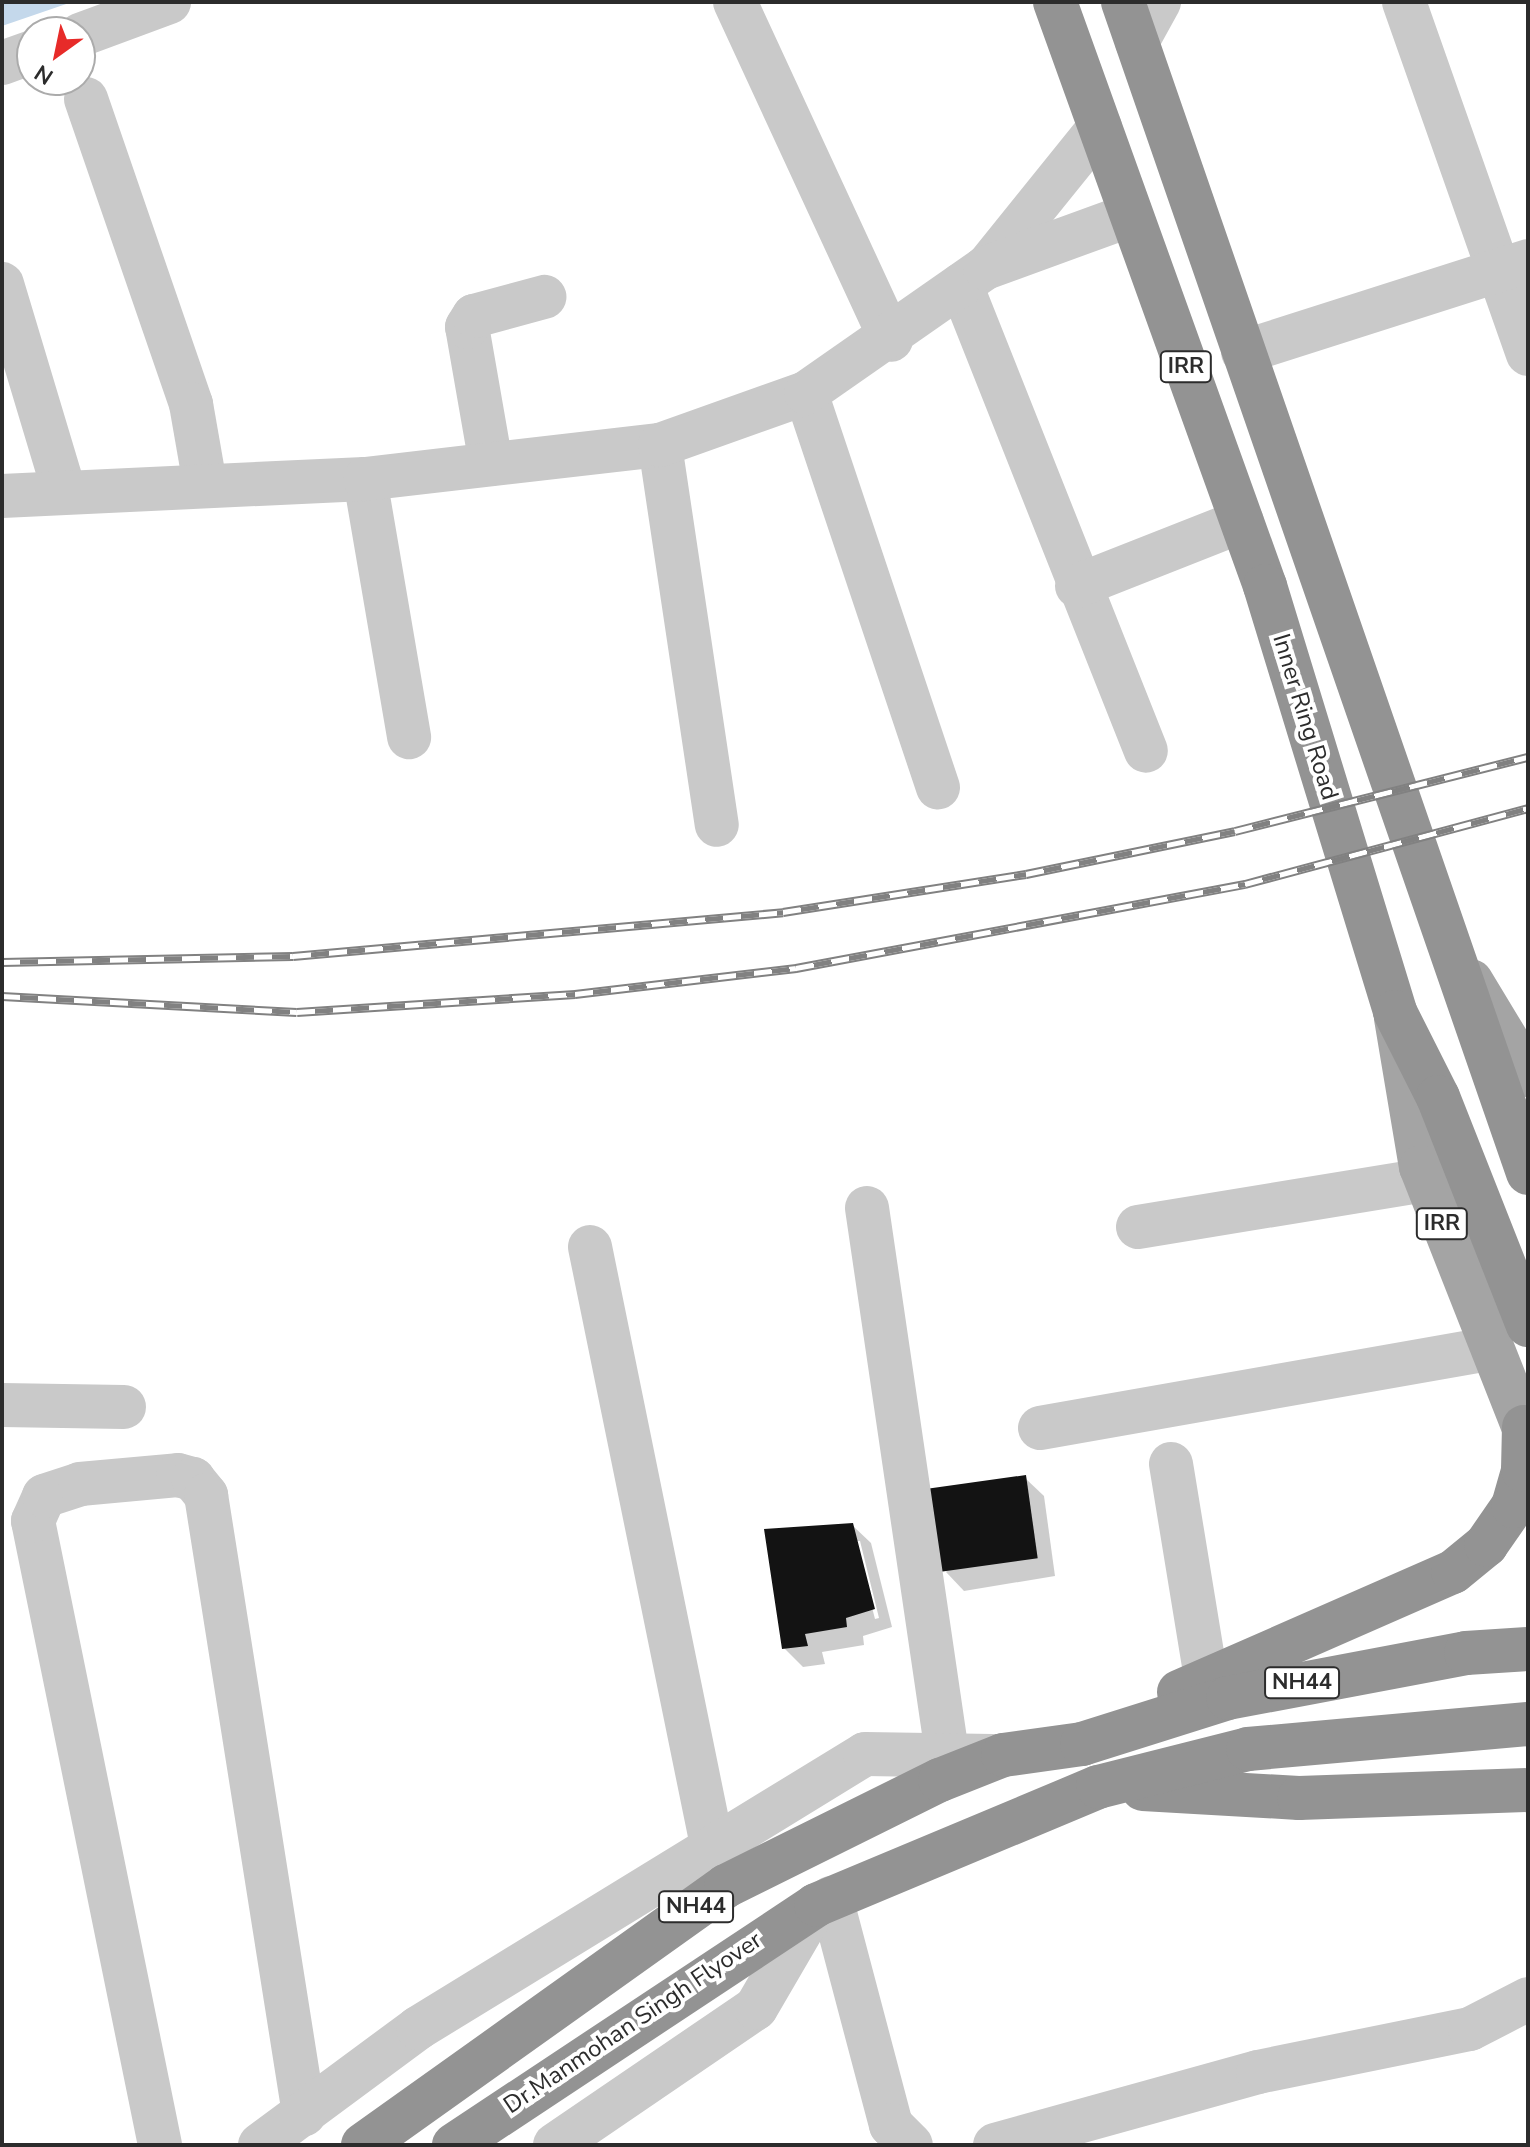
<!DOCTYPE html>
<html>
<head>
<meta charset="utf-8">
<style>
  body { margin:0 }
  #map { position:relative; width:1530px; height:2147px; overflow:hidden; background:#fff; font-family:"Nunito Sans",sans-serif }
  div>[style] { position:absolute }
  [style*='--x'] { left:calc(var(--x)*1px); top:calc(var(--y)*1px); width:calc(var(--w)*1px); rotate:calc(var(--a)*1deg) }
  .water>* { inset:0; background:#c4d8eb }
  .shadow>* { inset:0; background:#0003 }
  .building>* { inset:0; background:#131313; transform-origin:0 0 }
  .minor>* { height:44px; margin:-22px; padding:0 22px; transform-origin:22px; border-radius:22px; background:#c9c9c9 }
  .major>* { height:44px; margin:-22px; padding:0 22px; transform-origin:22px; border-radius:22px; background:#a4a4a4 }
  .highway>* { height:44px; margin:-22px; padding:0 22px; transform-origin:22px; border-radius:22px; background:#939393 }
  .rail>* { height:9px; margin-top:-4.5px; transform-origin:0; background:repeating-linear-gradient(90deg,#fff 0 18px,#818181 0 36px); box-sizing:border-box; border-block:2px solid #818181 }
  span { translate:-50% -50%; white-space:nowrap; text-align:center; line-height:1.15; -webkit-text-stroke:8px #fff; paint-order:stroke }
  .shield-label span { padding:2px 6px; background:#fff; border:2px solid; border-radius:6px; -webkit-text-stroke-width:0 }
  .shield-label { font-size:22px; color:#2c2c2c; font-weight:700 }
  .street-label { font-size:24px; color:#2c2c2c }
  .frame { position:absolute; inset:0; border:4px solid #2c2c2c; pointer-events:none }
  .north { position:absolute; left:16px; top:16px; width:80px; height:80px; box-sizing:border-box; background:#fff; border:2px solid #ababab; border-radius:50%; rotate:213deg; font-size:22px; font-weight:700; line-height:32px; text-align:center; color:#2c2c2c }
  .north::after { content:''; display:block; margin:auto; width:28px; height:36px; background:#e72b29; clip-path:polygon(50% 0,100% 100%,50% 72%,0 100%) }
</style>
</head>
<body>
<div id="map">
  <div class="water">
    <div style="clip-path:polygon(2px 2px,72px 2px,2px 26px)"></div>
  </div>
  <div class="shadow">
    <div style="clip-path:polygon(1025px 1478px,1044px 1496px,1055px 1576px,964px 1591px,946px 1572px)"></div>
    <div style="clip-path:polygon(evenodd,852px 1525px,871px 1543px,892px 1627px,863px 1636px,864px 1645px,822px 1652px,825px 1664px,803px 1667px,784px 1648px,852px 1525px,855px 1541px,860px 1541px,879px 1618px,875px 1619px,855px 1541px)"></div>
  </div>
  <div class="building">
    <div style="left:1026px;top:1475px;width:84px;height:105px;rotate:82deg"></div>
    <div style="clip-path:polygon(853px 1523px,875px 1609px,846px 1618px,847px 1627px,805px 1634px,808px 1646px,782px 1649px,764px 1529px)"></div>
  </div>
  <div class="minor">
    <div style="--x:735;--y:2;--w:372;--a:65.2"></div>
    <div style="--x:1404;--y:2;--w:373;--a:70.6"></div>
    <div style="--x:80;--y:35;--w:95;--a:-20.3"></div>
    <div style="--x:1137;--y:42;--w:46;--a:-61.2"></div>
    <div style="--x:2;--y:63;--w:32;--a:-20"></div>
    <div style="--x:86;--y:99;--w:323;--a:71"></div>
    <div style="--x:191;--y:404;--w:81;--a:80.1"></div>
    <div style="--x:987;--y:267;--w:180;--a:-51.1"></div>
    <div style="--x:2;--y:284;--w:216;--a:73.3"></div>
    <div style="--x:961;--y:285;--w:501;--a:68.35"></div>
    <div style="--x:1243;--y:352;--w:299;--a:-17.7"></div>
    <div style="--x:806;--y:393;--w:416;--a:71.5"></div>
    <div style="--x:660;--y:445;--w:384;--a:81.5"></div>
    <div style="--x:491;--y:464;--w:139;--a:-99.9"></div>
    <div style="--x:467;--y:327;--w:13;--a:-58"></div>
    <div style="--x:474;--y:316;--w:73;--a:-15.2"></div>
    <div style="--x:365;--y:479;--w:262;--a:80.3"></div>
    <div style="--x:2;--y:496;--w:363;--a:-2.7"></div>
    <div style="--x:365;--y:479;--w:297;--a:-6.6"></div>
    <div style="--x:660;--y:445;--w:155;--a:-19.6"></div>
    <div style="--x:806;--y:393;--w:218;--a:-34.9"></div>
    <div style="--x:985;--y:268;--w:155;--a:-20"></div>
    <div style="--x:1077;--y:586;--w:177;--a:-21.5"></div>
    <div style="--x:867;--y:1208;--w:558;--a:81.65"></div>
    <div style="--x:1138;--y:1227;--w:291;--a:-9.3"></div>
    <div style="--x:590;--y:1247;--w:610;--a:78.47"></div>
    <div style="--x:2;--y:1405;--w:122;--a:0.9"></div>
    <div style="--x:1040;--y:1428;--w:455;--a:-10"></div>
    <div style="--x:1171;--y:1464;--w:216;--a:80.7"></div>
    <div style="--x:831;--y:1898;--w:235;--a:75.2"></div>
    <div style="--x:891;--y:2125;--w:28;--a:45"></div>
    <div style="--x:160;--y:2145;--w:637;--a:-101.5"></div>
    <div style="--x:33;--y:1521;--w:27;--a:-66"></div>
    <div style="--x:44;--y:1496;--w:38;--a:-18"></div>
    <div style="--x:80;--y:1484;--w:98;--a:-5.2"></div>
    <div style="--x:178;--y:1475;--w:16;--a:15"></div>
    <div style="--x:193;--y:1479;--w:21;--a:51"></div>
    <div style="--x:206;--y:1495;--w:627;--a:81"></div>
    <div style="--x:260;--y:2145;--w:197;--a:-36.5"></div>
    <div style="--x:418;--y:2028;--w:524;--a:-31.51"></div>
    <div style="--x:865;--y:1754;--w:128;--a:0.9"></div>
    <div style="--x:555;--y:2145;--w:243;--a:-34.3"></div>
    <div style="--x:756;--y:2008;--w:119;--a:-59.8"></div>
    <div style="--x:995;--y:2145;--w:273;--a:-15.5"></div>
    <div style="--x:1258;--y:2072;--w:216;--a:-11.5"></div>
    <div style="--x:1470;--y:2029;--w:65;--a:-27.3"></div>
  </div>
  <div class="major">
    <div style="--x:1471;--y:981;--w:110;--a:58.8"></div>
    <div style="--x:1396;--y:1018;--w:151;--a:80.5"></div>
    <div style="--x:1421;--y:1167;--w:291;--a:68.5"></div>
  </div>
  <div class="highway">
    <div style="--x:1055;--y:2;--w:621;--a:70.22"></div>
    <div style="--x:1265;--y:586;--w:445;--a:73"></div>
    <div style="--x:1395;--y:1012;--w:95;--a:63.2"></div>
    <div style="--x:1438;--y:1097;--w:245;--a:68.5"></div>
    <div style="--x:1123;--y:2;--w:1239;--a:70.92"></div>
    <div style="--x:1179;--y:1692;--w:299;--a:-23.7"></div>
    <div style="--x:1453;--y:1572;--w:43;--a:-39.3"></div>
    <div style="--x:1486;--y:1545;--w:47;--a:-55.3"></div>
    <div style="--x:1513;--y:1506;--w:37;--a:-74"></div>
    <div style="--x:1523;--y:1470;--w:43;--a:-88.7"></div>
    <div style="--x:1143;--y:1789;--w:156;--a:3.3"></div>
    <div style="--x:1299;--y:1798;--w:229;--a:-2"></div>
    <div style="--x:363;--y:2145;--w:446;--a:-35.5"></div>
    <div style="--x:726;--y:1886;--w:239;--a:-26.4"></div>
    <div style="--x:940;--y:1780;--w:68;--a:-21.6"></div>
    <div style="--x:1003;--y:1755;--w:80;--a:-7.9"></div>
    <div style="--x:1082;--y:1744;--w:153;--a:-17.5"></div>
    <div style="--x:1228;--y:1698;--w:242;--a:-10.7"></div>
    <div style="--x:1466;--y:1653;--w:62;--a:-3.7"></div>
    <div style="--x:454;--y:2145;--w:434;--a:-33.5"></div>
    <div style="--x:816;--y:1905;--w:306;--a:-22.7"></div>
    <div style="--x:1098;--y:1787;--w:155;--a:-14.2"></div>
    <div style="--x:1248;--y:1749;--w:281;--a:-5.1"></div>
  </div>
  <div class="rail">
    <div style="--x:2;--y:962;--w:291;--a:-1.2"></div>
    <div style="--x:293;--y:956;--w:492;--a:-5.1"></div>
    <div style="--x:783;--y:912;--w:246;--a:-8.9"></div>
    <div style="--x:1026;--y:874;--w:213;--a:-11.6"></div>
    <div style="--x:1235;--y:831;--w:302;--a:-14.2"></div>
    <div style="--x:2;--y:996;--w:295;--a:3.1"></div>
    <div style="--x:297;--y:1012;--w:279;--a:-3.7"></div>
    <div style="--x:575;--y:994;--w:223;--a:-6.7"></div>
    <div style="--x:796;--y:968;--w:457;--a:-10.6"></div>
    <div style="--x:1245;--y:884;--w:293;--a:-15"></div>
  </div>
  <div class="shield-label">
    <span style="left:1186px;top:367px">IRR</span>
    <span style="left:1442px;top:1224px">IRR</span>
    <span style="left:1302px;top:1683px">NH44</span>
    <span style="left:696px;top:1907px">NH44</span>
  </div>
  <div class="street-label">
    <span style="left:1305px;top:717px;rotate:73deg">Inner Ring Road</span>
    <span style="left:633px;top:2023px;rotate:-34deg">Dr.Manmohan Singh Flyover</span>
  </div>
  <div class="frame"></div>
  <div class="north">N</div>
</div>
</body>
</html>
